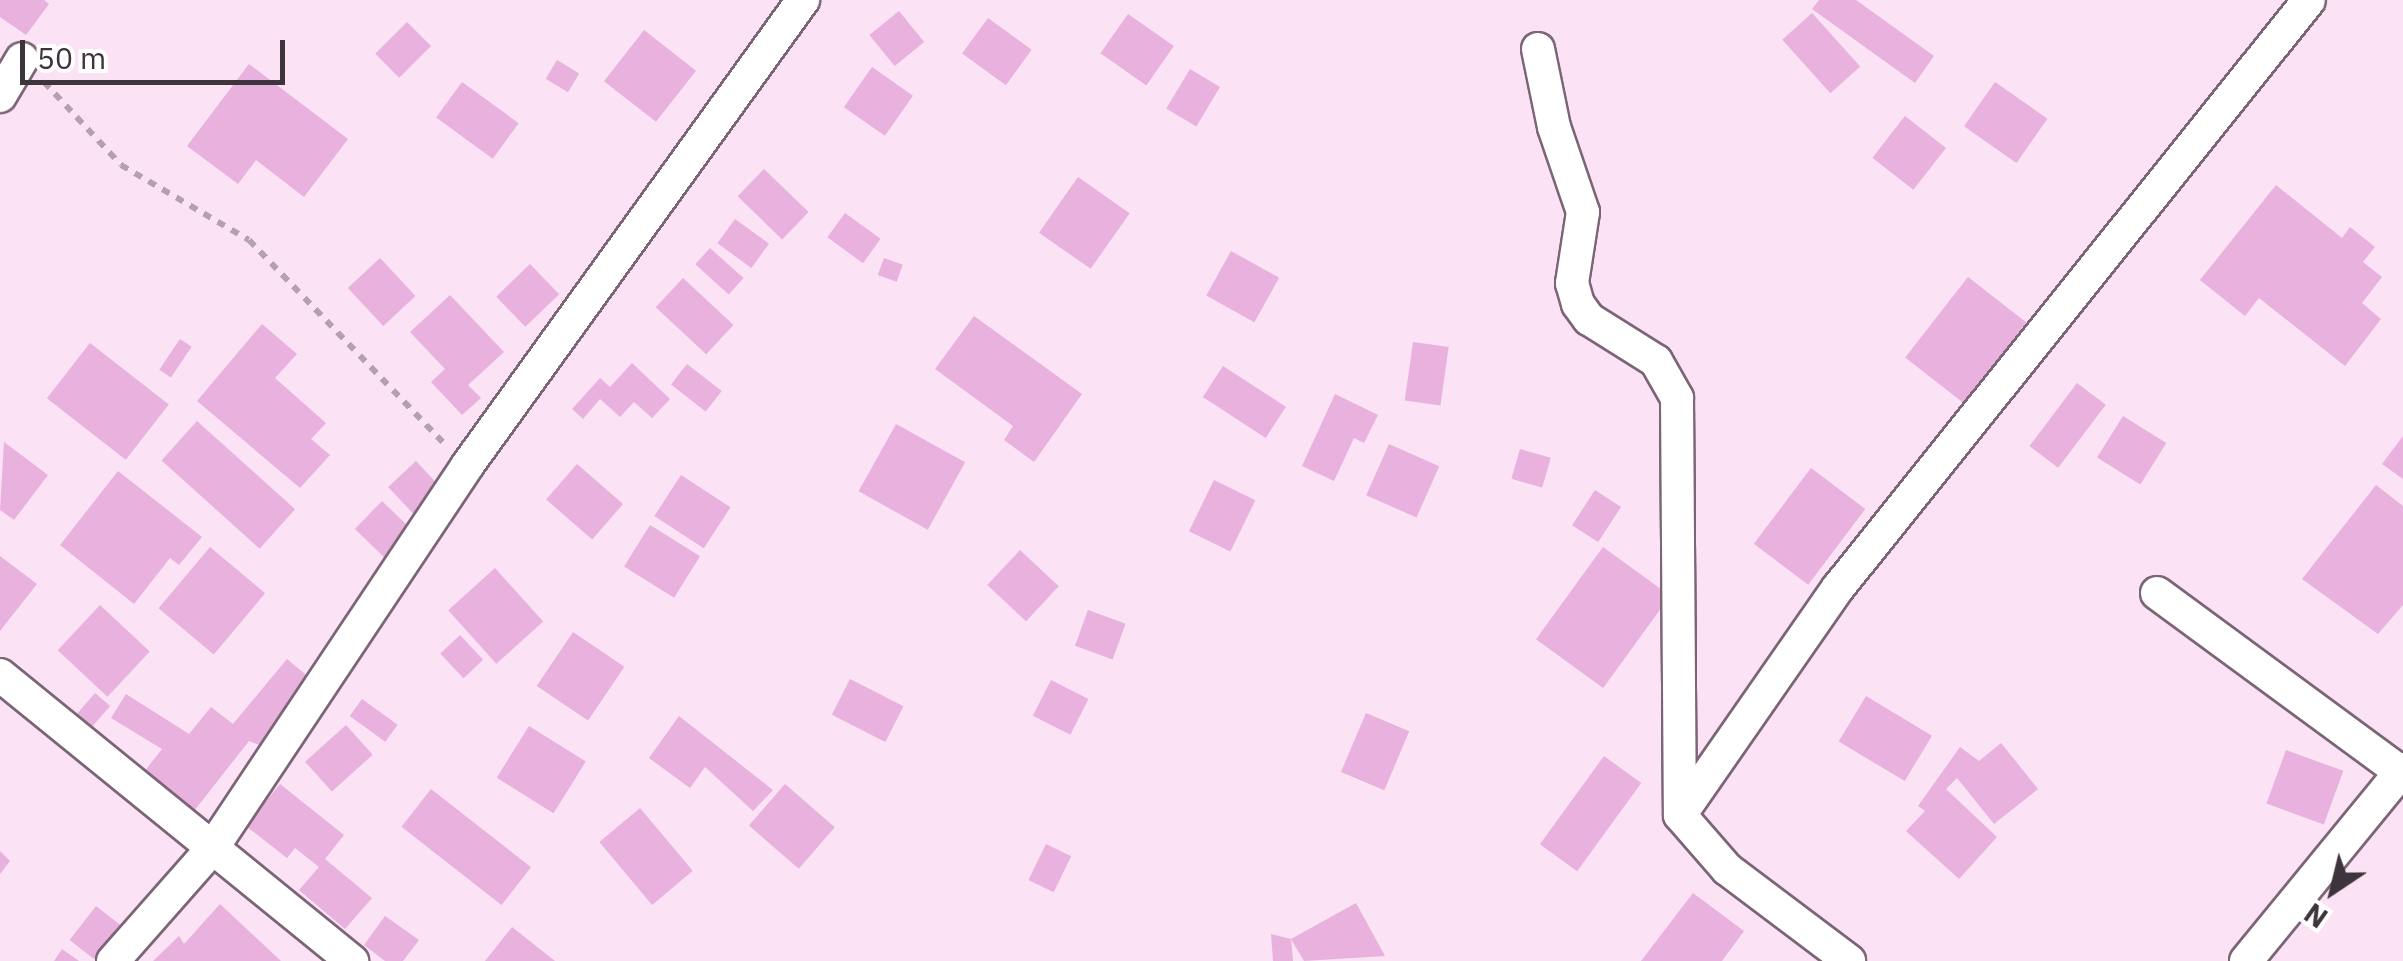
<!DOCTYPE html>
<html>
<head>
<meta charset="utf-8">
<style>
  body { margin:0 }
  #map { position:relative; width:2403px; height:961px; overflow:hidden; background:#fbe2f5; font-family:"IBM Plex Sans",sans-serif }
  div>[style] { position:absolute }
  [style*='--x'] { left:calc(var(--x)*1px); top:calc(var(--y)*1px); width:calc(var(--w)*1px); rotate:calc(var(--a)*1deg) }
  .building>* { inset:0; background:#e9b1dd; transform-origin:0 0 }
  .path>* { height:6px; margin-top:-3px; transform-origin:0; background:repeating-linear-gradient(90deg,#b4a1af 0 8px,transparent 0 16px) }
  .roads { filter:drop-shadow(2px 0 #7b6576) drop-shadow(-2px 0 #7b6576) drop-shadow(0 2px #7b6576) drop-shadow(0 -2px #7b6576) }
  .minor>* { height:32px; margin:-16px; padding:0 16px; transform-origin:16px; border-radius:16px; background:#fff }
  span { translate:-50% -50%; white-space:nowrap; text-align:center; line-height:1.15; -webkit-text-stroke:8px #fff; paint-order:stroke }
  .north { position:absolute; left:2283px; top:841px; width:100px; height:100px; -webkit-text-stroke:8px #fff; paint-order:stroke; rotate:215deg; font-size:28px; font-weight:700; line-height:40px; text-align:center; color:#3e343c }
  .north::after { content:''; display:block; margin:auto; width:35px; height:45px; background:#3e343c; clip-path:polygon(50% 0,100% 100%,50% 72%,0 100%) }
  .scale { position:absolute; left:20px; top:40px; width:265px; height:45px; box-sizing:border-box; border:5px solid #3e343c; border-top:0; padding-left:12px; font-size:30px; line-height:35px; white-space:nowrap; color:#3e343c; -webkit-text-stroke:8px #fff; paint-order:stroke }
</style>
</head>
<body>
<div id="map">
  <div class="building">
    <div style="clip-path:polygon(0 0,44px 0,49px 4px,26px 35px,0 17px)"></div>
    <div style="clip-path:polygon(1819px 0,1856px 0,1934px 56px,1915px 83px,1812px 9px)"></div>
    <div style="left:899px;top:11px;width:40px;height:38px;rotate:51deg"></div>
    <div style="left:1812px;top:13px;width:72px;height:40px;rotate:48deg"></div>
    <div style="left:1128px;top:14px;width:56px;height:48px;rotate:35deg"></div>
    <div style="left:988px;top:18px;width:54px;height:44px;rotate:36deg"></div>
    <div style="left:407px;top:22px;width:34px;height:45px;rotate:45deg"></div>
    <div style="left:644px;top:30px;width:66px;height:65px;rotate:38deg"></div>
    <div style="left:557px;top:60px;width:26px;height:22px;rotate:31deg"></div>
    <div style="clip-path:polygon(249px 64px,348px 139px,304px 197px,256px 160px,238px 184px,187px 146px)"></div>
    <div style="left:872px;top:67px;width:50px;height:49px;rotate:35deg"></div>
    <div style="left:1190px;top:69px;width:35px;height:46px;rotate:31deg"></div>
    <div style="left:462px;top:82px;width:70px;height:44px;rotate:36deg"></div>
    <div style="left:1995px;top:82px;width:64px;height:54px;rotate:35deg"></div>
    <div style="left:1905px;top:116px;width:52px;height:53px;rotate:38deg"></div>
    <div style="left:764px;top:169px;width:62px;height:38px;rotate:44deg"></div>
    <div style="left:1078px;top:177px;width:63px;height:68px;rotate:35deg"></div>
    <div style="clip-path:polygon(2276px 185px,2342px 238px,2350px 227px,2375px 247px,2363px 262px,2382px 277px,2362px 303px,2381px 319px,2345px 366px,2259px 298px,2245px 316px,2200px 280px)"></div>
    <div style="left:845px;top:213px;width:44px;height:30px;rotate:36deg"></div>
    <div style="left:735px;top:219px;width:42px;height:30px;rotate:36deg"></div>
    <div style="left:710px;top:248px;width:45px;height:22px;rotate:42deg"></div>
    <div style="left:1231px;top:251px;width:55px;height:51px;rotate:29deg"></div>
    <div style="left:380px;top:258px;width:52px;height:44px;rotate:47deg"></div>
    <div style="left:884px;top:258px;width:20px;height:18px;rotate:20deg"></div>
    <div style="left:530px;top:264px;width:42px;height:47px;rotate:46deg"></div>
    <div style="left:1968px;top:277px;width:74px;height:102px;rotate:38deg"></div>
    <div style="left:683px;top:278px;width:69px;height:40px;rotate:43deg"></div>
    <div style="clip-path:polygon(450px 295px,504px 352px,468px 385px,481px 398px,462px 415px,431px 382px,445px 369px,410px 332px)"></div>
    <div style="clip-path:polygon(974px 316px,1082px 394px,1034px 462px,1004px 440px,1013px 426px,935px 369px)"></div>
    <div style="clip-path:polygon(262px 324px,297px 354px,275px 378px,326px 423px,311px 439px,330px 455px,300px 488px,197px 401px)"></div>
    <div style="left:180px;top:339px;width:14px;height:37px;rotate:34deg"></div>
    <div style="left:1413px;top:342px;width:36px;height:59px;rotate:8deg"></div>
    <div style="left:90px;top:343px;width:100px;height:70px;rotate:38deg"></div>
    <div style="clip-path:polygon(632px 363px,670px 399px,652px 418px,634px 402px,620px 417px,600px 399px,583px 419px,572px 409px,600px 378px,610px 387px)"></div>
    <div style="left:687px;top:364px;width:44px;height:26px;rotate:38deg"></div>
    <div style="left:1223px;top:366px;width:75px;height:37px;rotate:33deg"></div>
    <div style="left:2077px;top:383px;width:36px;height:79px;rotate:37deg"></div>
    <div style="clip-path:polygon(1335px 394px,1378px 415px,1364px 443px,1354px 438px,1334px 481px,1302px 466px)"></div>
    <div style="left:2123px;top:416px;width:51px;height:49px;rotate:32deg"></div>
    <div style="left:197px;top:421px;width:132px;height:53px;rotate:42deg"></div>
    <div style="left:896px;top:424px;width:79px;height:77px;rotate:29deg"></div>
    <div style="clip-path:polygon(2403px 436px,2403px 479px,2382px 464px)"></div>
    <div style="clip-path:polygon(4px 442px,48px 475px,14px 520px,0 510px)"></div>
    <div style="left:1389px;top:444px;width:55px;height:56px;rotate:24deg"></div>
    <div style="left:1520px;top:449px;width:32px;height:31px;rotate:16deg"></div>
    <div style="left:416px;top:461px;width:50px;height:38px;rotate:47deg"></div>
    <div style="left:577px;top:464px;width:61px;height:47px;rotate:41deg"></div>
    <div style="left:1811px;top:468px;width:68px;height:95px;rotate:37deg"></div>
    <div style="clip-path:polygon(118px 471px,202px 537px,179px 565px,170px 558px,134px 604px,60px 545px)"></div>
    <div style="left:681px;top:475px;width:59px;height:49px;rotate:33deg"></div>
    <div style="left:1214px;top:480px;width:46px;height:57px;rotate:26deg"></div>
    <div style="clip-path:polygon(2376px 485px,2403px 506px,2403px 605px,2378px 634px,2302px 579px)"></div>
    <div style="left:1595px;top:490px;width:31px;height:42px;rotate:33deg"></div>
    <div style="left:382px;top:501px;width:52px;height:39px;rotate:44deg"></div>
    <div style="left:650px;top:525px;width:59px;height:49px;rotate:32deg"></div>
    <div style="left:210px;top:547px;width:72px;height:80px;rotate:40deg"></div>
    <div style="left:1603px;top:547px;width:83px;height:114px;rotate:36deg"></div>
    <div style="left:1020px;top:550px;width:53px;height:48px;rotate:43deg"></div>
    <div style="clip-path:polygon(0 556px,37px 584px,0 631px)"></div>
    <div style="left:495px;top:568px;width:72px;height:63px;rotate:48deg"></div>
    <div style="left:100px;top:605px;width:68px;height:62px;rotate:43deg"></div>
    <div style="left:1088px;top:610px;width:40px;height:38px;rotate:20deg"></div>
    <div style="left:573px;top:632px;width:62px;height:65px;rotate:34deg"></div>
    <div style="left:460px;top:635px;width:34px;height:27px;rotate:47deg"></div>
    <div style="clip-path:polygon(287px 659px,312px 680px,259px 745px,249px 741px,194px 811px,144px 772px,162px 749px,111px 718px,126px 694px,189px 734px,211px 707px,233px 724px)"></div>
    <div style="left:850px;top:679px;width:60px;height:40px;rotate:27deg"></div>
    <div style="left:1051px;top:680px;width:42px;height:40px;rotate:27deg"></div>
    <div style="left:95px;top:693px;width:20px;height:30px;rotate:41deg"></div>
    <div style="left:1866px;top:696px;width:77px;height:53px;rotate:31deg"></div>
    <div style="left:362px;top:699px;width:44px;height:21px;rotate:36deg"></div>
    <div style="left:1366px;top:713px;width:47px;height:64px;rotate:23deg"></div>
    <div style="clip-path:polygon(679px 716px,773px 790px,753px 811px,705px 767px,690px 788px,649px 758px)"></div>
    <div style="left:346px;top:725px;width:40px;height:55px;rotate:48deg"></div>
    <div style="left:529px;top:726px;width:67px;height:61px;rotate:32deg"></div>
    <div style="clip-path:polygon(2001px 743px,2038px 789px,1994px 824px,1957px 778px,1946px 789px,1997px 837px,1959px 879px,1906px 831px,1925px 811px,1918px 806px,1960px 747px,1979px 761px)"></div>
    <div style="left:2286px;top:750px;width:61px;height:57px;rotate:20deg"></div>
    <div style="left:1604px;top:756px;width:46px;height:109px;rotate:36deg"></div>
    <div style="clip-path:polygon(280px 784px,344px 835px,325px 859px,372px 898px,345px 929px,299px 890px,319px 867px,295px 848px,287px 858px,246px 826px)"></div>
    <div style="left:785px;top:784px;width:66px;height:55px;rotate:41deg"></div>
    <div style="left:431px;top:789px;width:127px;height:48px;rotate:38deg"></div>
    <div style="left:640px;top:808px;width:82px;height:53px;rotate:50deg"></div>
    <div style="left:1046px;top:844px;width:28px;height:40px;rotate:26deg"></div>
    <div style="clip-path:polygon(0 851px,10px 861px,0 874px)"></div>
    <div style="clip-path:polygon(1693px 893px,1744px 931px,1722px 961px,1641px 961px)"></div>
    <div style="clip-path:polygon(1356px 903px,1385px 956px,1304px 961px,1291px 939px)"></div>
    <div style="clip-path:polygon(220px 904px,281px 961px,153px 961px,179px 936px,184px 944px)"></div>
    <div style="left:96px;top:906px;width:31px;height:43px;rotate:38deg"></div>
    <div style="clip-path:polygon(385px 916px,419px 940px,403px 961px,385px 961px,364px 945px)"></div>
    <div style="clip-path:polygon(512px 927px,555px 961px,485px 961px)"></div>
    <div style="clip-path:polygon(1271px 934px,1291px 939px,1293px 961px,1273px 961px)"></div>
    <div style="clip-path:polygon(62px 949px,79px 961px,54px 961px)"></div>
  </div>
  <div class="path">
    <div style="--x:44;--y:82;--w:113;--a:47.1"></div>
    <div style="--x:121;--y:165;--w:148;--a:30.4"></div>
    <div style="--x:249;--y:240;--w:280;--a:46.2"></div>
  </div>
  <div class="roads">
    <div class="minor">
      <div style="--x:1538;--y:49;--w:80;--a:78.4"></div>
      <div style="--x:1554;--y:127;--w:90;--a:71.2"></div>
      <div style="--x:1583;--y:212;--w:72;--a:98.8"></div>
      <div style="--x:1572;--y:283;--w:22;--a:74"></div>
      <div style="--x:1578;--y:304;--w:19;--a:54"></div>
      <div style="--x:1589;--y:319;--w:79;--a:32.1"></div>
      <div style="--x:1656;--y:361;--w:43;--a:60.4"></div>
      <div style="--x:1677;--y:398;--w:417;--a:89.6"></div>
      <div style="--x:1680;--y:815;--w:72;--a:49"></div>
      <div style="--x:1727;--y:869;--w:153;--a:37"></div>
      <div style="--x:0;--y:96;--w:43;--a:-59.3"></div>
      <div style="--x:2157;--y:593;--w:305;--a:36.3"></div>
      <div style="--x:0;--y:675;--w:454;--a:39.1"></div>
      <div style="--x:1680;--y:815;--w:277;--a:-55.2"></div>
      <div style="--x:1838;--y:588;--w:753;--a:-51.3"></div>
      <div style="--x:113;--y:961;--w:148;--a:-48.6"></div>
      <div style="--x:211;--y:850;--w:462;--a:-56.3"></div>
      <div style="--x:467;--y:466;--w:575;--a:-54.21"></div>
      <div style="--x:2246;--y:961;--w:248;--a:-50.7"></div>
    </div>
  </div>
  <div class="north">N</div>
  <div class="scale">50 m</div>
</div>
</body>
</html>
